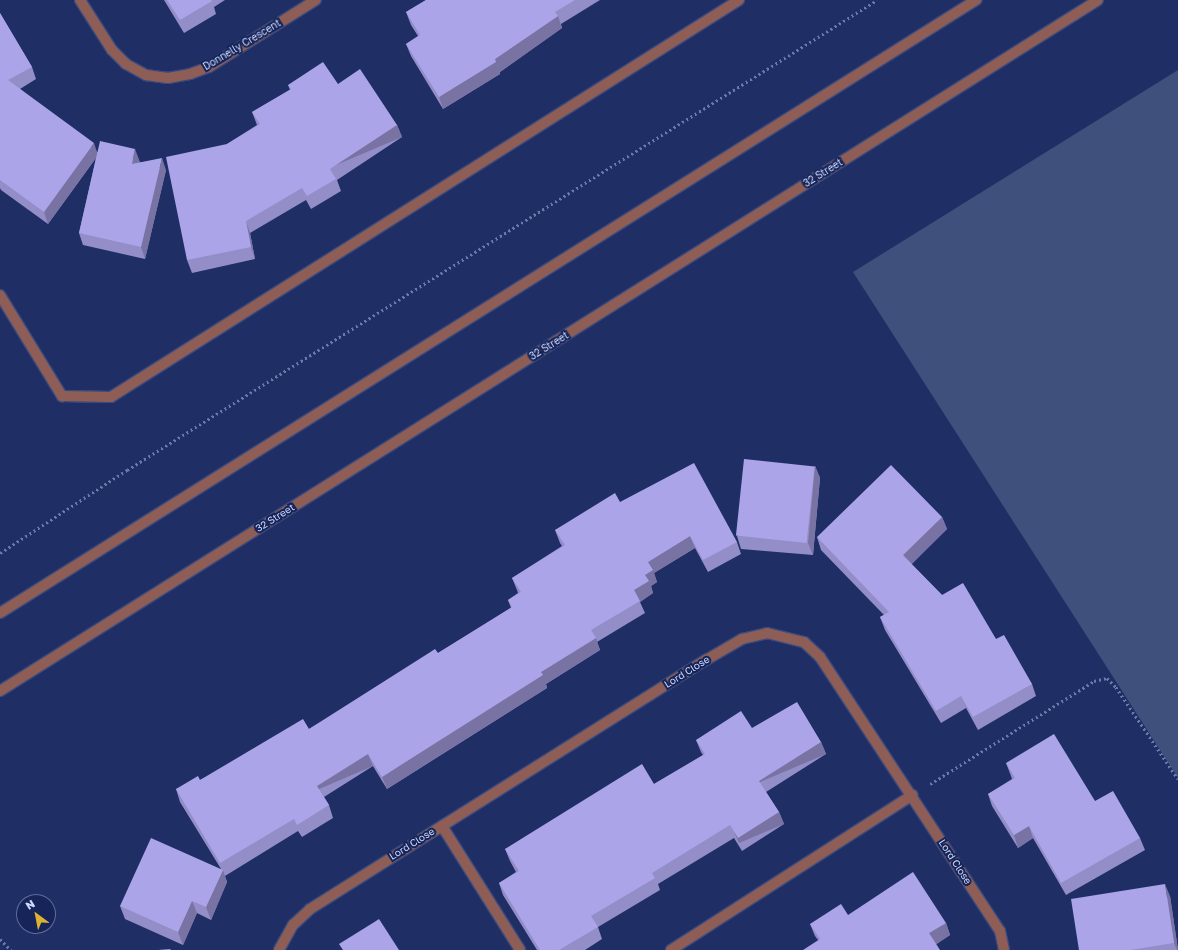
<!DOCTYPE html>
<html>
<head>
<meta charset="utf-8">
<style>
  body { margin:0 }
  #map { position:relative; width:1178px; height:950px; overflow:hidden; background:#1f2f66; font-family:"Golos Text",sans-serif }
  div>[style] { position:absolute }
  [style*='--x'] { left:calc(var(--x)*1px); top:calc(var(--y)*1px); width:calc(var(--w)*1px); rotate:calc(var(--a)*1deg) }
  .green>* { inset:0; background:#40507c }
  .path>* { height:2.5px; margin-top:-1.25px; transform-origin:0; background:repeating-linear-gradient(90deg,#6b7aa8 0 2px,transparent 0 5px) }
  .roads { filter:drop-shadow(1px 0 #3b4b7e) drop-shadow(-1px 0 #3b4b7e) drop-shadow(0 1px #3b4b7e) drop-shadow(0 -1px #3b4b7e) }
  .minor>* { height:10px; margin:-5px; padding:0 5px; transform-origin:5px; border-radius:5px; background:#8e5e56 }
  .wall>* { inset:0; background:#938dc8 }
  .shaded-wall>* { inset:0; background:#7873a3; transform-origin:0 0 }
  .building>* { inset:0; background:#aba4e9; transform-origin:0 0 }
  span { translate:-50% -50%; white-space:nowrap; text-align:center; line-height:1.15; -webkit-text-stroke:4px #16245a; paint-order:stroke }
  .street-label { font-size:10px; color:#cedbfe }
  .north { position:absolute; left:16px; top:894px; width:40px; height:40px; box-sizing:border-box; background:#16245a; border:1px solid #606d9c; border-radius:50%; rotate:328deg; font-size:11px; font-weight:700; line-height:16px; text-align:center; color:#cedbfe }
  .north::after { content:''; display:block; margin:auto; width:14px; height:18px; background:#ddb133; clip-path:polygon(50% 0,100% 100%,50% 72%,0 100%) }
</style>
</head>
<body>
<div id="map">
  <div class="green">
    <div style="clip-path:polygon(1178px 70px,1178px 778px,853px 272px)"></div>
  </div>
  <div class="path">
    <div style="--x:0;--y:553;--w:152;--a:-33.2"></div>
    <div style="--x:127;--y:470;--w:885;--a:-32.07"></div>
    <div style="--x:930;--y:784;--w:194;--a:-32.1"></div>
    <div style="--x:1094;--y:681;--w:13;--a:-13"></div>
    <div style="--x:1107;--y:678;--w:13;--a:45"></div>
    <div style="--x:1116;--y:687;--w:111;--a:56"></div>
    <div style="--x:0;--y:939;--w:16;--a:45"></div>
  </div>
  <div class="roads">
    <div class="minor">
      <div style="--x:80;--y:0;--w:59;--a:57.4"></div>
      <div style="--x:112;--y:50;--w:20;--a:45"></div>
      <div style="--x:126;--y:64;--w:23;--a:29"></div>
      <div style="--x:146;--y:75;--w:22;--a:8"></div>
      <div style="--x:168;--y:78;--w:22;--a:-10"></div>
      <div style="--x:190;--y:74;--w:20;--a:-20"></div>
      <div style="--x:209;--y:67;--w:126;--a:-32.1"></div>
      <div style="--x:0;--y:295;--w:119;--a:58.5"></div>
      <div style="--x:62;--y:396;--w:49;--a:1.2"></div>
      <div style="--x:111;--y:397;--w:743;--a:-32.3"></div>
      <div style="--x:0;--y:613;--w:1153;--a:-32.13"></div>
      <div style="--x:0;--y:691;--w:1297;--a:-32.18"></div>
      <div style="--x:442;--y:826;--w:146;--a:57.8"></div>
      <div style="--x:279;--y:950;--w:29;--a:-61"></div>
      <div style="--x:293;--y:925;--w:23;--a:-43"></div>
      <div style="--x:310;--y:909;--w:468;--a:-32.2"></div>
      <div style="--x:706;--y:660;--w:42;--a:-30.3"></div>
      <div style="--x:742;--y:639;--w:26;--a:-13"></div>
      <div style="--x:767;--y:633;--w:38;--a:14"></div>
      <div style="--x:804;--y:642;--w:22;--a:43"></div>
      <div style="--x:820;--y:657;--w:328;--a:56.7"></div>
      <div style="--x:1000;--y:931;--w:19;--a:78"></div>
      <div style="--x:671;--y:950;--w:287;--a:-32.7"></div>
    </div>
  </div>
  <div class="wall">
    <div style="clip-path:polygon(164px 0,225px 0,214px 7px,216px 14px,184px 33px)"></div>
    <div style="clip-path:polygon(426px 0,600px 0,561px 24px,562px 28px,500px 72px,500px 74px,443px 109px,411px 56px,406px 44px,418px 36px,411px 25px,406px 12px)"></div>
    <div style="clip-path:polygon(0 13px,32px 67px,36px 79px,20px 89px,97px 152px,140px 162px,139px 162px,166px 170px,145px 259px,83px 245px,79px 233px,96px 158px,48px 224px,1px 190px,0 188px)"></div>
    <div style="clip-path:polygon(338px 84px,397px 125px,402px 137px,337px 180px,341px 191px,311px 209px,306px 200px,250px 233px,255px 259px,192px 273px,187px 260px,227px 144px,257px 125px,252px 112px,290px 90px,288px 85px)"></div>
    <div style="clip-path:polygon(815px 466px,820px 478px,813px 555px,741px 549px,737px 536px)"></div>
    <div style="clip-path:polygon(620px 502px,737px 542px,741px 554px,708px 572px,695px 548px,654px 573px,657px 582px,651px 586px,653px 593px,640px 602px,645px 613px,597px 642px,600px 650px,546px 684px,547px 688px,387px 789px,373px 766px,324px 797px,329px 805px,333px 818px,302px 837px,298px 831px,225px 876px,227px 882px,211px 920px,197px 913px,183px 945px,125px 919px,120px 906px,221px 869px,180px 802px,176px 789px,200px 780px,309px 729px,438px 653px,511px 608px,508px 600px,518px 593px,517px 590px,512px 578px,562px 546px,560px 543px,555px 530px)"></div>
    <div style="clip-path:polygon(942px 517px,947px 529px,911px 564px,942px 595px,996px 639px,1032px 684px,1036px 696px,978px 730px,966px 708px,941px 723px,885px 630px,880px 617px,884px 615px,821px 550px,817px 537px)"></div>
    <div style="clip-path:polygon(752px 728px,821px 742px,826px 754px,766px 792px,779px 812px,784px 824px,742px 851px,734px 838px,658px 884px,660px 890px,598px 927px,602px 939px,585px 950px,537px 950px,503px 895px,499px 883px,516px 872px,510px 861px,505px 849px,654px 784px,703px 755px,701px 752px,696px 740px)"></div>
    <div style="clip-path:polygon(1006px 763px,1095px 801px,1140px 838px,1145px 850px,1066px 895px,1033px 838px,1018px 848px,992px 806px,988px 794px,1012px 779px,1011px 776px)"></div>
    <div style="clip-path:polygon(1170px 896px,1178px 950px,1079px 950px)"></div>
    <div style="clip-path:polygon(848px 915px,946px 923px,950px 935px,936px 944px,818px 940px,815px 936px,810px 924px)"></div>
  </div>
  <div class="shaded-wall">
    <div style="clip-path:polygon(558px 16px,562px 28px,500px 72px,500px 74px,443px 109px,439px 97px,495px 59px)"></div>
    <div style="left:397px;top:125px;width:13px;height:80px;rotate:67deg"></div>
    <div style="clip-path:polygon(94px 143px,98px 155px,48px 224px,44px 212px)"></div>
    <div style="clip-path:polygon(135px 149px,140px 162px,136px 176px,132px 164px)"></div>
    <div style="clip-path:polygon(162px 158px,166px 170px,145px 259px,141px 247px)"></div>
    <div style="clip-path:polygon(246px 221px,250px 233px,255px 259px,251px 247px)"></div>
    <div style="clip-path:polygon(815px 466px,820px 478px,813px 555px,808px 543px)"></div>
    <div style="clip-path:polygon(942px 517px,947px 529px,908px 568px,903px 555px)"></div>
    <div style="clip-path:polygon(690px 536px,695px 548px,654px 573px,657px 582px,651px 586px,653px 593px,640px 602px,634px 590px,645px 575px,648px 562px)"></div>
    <div style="clip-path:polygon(596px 638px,600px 650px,546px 684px,547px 688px,387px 789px,382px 777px,541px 672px)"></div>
    <div style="left:821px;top:742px;width:13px;height:73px;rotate:67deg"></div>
    <div style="left:368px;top:754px;width:13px;height:60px;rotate:67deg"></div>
    <div style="left:779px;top:812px;width:13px;height:49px;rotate:67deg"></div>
    <div style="clip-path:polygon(1029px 826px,1033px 838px,1018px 848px,1014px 835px)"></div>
    <div style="clip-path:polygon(223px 870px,227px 882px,211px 920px,206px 907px)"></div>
    <div style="clip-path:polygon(1165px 884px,1170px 896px,1178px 950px,1177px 950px,1174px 943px)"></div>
    <div style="clip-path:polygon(192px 901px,197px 913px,183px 945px,178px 932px)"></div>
    <div style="clip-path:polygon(946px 923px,950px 935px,934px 946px,929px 933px)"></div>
  </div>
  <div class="building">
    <div style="clip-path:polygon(167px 0,211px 0,212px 1px,180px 20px)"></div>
    <div style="clip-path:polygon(426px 0,575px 0,555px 12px,558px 16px,495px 59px,496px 62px,439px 97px,406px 44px,420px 35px,406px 12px)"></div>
    <div style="clip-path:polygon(0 13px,32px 67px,8px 80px,94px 143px,44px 212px,0 180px)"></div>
    <div style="clip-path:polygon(323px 62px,338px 84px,360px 69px,397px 125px,330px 169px,336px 179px,307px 196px,302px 188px,246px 221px,251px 247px,187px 260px,166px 157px,227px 144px,260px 124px,252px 112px,291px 89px,288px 85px)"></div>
    <div style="clip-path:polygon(100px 141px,135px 149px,132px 164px,162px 158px,141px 247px,79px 233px)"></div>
    <div style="left:744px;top:459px;width:71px;height:77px;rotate:6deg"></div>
    <div style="clip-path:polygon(694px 463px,737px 542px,703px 560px,690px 536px,648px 562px,653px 570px,645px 575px,649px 581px,634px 590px,640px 601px,591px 630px,596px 638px,541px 672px,543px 675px,382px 777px,368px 754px,317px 786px,329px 805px,297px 825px,294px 819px,220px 863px,176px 789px,198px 776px,200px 780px,303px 719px,309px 729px,435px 649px,438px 653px,512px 607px,508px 600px,521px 592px,512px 578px,565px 545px,555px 530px,615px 493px,620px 502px)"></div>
    <div style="clip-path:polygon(891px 465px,942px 517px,903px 555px,942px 595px,963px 583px,996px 639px,1004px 635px,1032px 684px,973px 717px,961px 696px,936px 711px,880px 617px,889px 612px,817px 537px)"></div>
    <div style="clip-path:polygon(797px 702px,821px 742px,759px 781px,779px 812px,738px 838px,730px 825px,652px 873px,655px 878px,591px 916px,598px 927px,559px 950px,540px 950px,499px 883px,519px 871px,505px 849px,642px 764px,654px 784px,705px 754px,696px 740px,741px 711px,752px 728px)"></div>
    <div style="clip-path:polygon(1054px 734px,1095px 801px,1113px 791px,1140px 838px,1061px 883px,1029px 826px,1014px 835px,988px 794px,1015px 778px,1006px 763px)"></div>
    <div style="clip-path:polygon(151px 838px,223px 870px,206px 907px,192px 901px,178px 932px,120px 906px)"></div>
    <div style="clip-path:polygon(913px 872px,946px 923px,929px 933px,940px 950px,803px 950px,820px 939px,810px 924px,841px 904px,848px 915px)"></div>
    <div style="clip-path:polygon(1165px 884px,1174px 943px,1130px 950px,1079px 950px,1071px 899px)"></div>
    <div style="clip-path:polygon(379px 919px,399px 950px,343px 950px,339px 944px)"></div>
    <div style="clip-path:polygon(171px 949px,170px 950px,158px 950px)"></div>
  </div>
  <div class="street-label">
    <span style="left:242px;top:45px;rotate:-31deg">Donnelly Crescent</span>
    <span style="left:823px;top:173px;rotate:-32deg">32 Street</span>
    <span style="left:549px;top:346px;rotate:-32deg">32 Street</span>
    <span style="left:275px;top:518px;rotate:-32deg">32 Street</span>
    <span style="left:687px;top:672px;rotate:-32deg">Lord Close</span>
    <span style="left:412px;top:844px;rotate:-32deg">Lord Close</span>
    <span style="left:955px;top:862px;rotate:57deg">Lord Close</span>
  </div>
  <div class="north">N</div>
</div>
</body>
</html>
